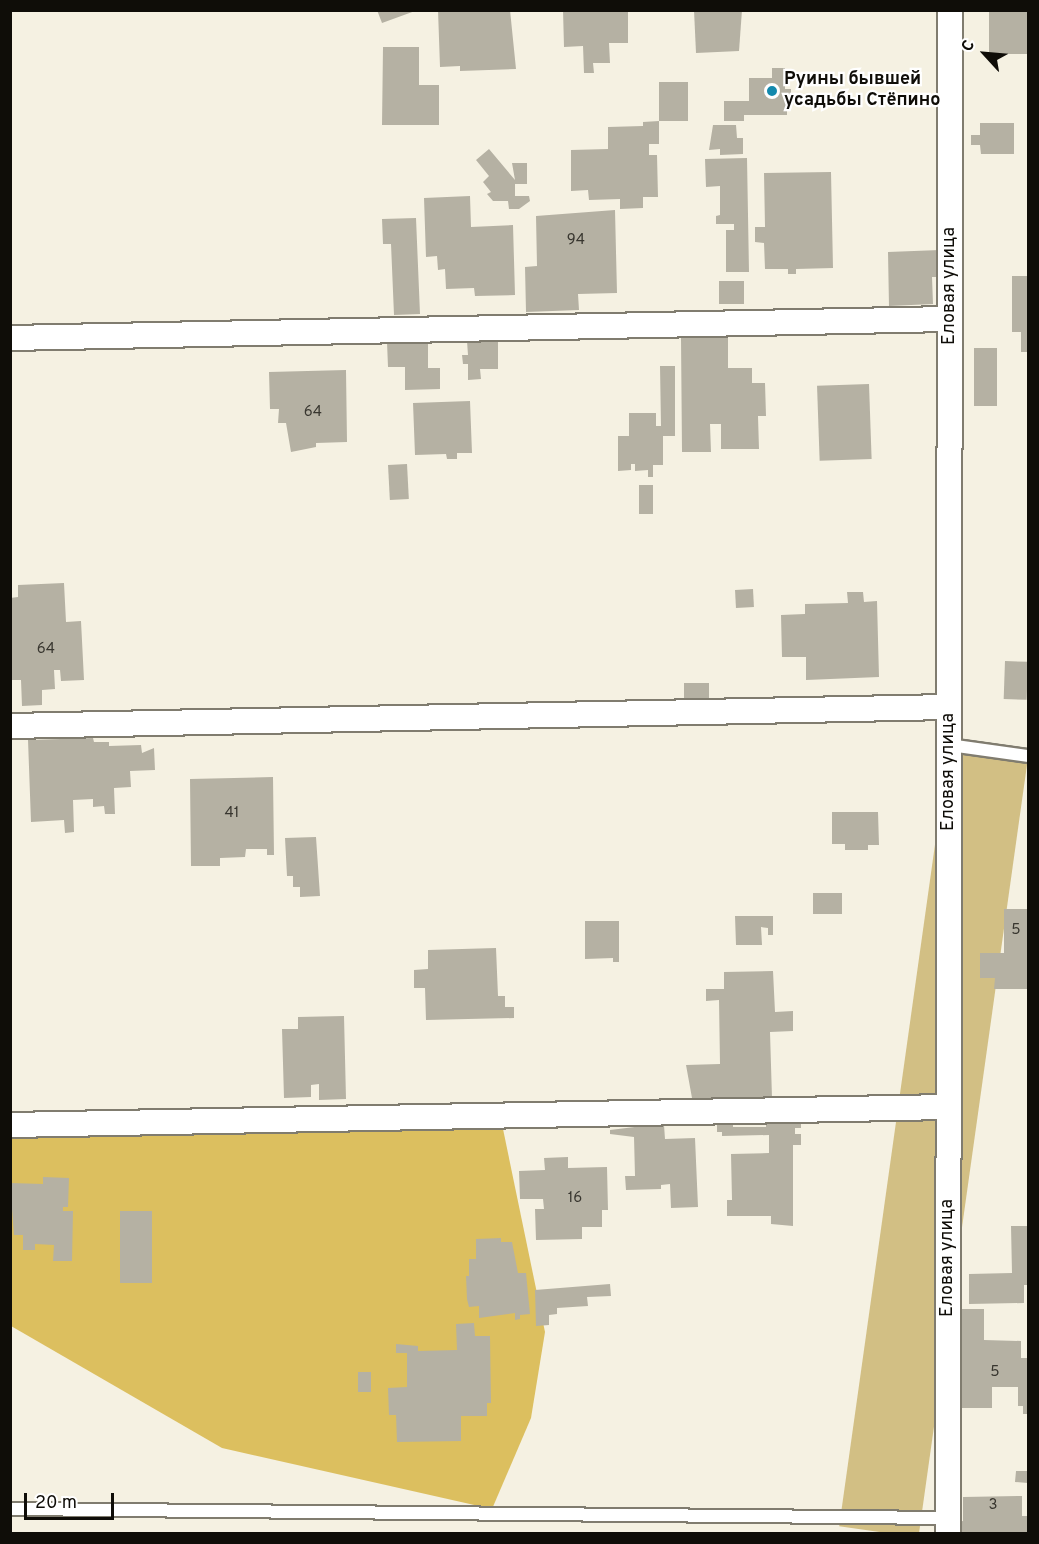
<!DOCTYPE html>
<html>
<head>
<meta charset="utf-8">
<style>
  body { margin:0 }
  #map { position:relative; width:1039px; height:1544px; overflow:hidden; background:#f5f1e2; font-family:Overpass,sans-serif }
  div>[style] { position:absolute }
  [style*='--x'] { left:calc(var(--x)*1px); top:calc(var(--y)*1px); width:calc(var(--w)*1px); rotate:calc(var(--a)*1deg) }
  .green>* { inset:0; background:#d2bf84; transform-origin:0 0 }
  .forest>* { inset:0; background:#dcbf5f }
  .building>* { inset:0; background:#b5b1a3; transform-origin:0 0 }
  .roads { filter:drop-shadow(2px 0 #807c6f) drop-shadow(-2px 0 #807c6f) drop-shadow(0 2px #807c6f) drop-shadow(0 -2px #807c6f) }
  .lane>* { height:12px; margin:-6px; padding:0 6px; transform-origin:6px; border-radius:6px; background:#fff }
  .street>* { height:24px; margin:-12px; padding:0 12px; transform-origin:12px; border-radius:12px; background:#fff }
  .dots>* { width:16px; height:16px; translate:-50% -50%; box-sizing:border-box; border:3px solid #fff; border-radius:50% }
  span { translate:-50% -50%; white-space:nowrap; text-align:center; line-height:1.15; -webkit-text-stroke:4.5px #fff; paint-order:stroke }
  .number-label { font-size:15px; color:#38362f }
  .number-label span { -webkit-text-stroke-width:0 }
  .poi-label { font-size:18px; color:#0f0d08; font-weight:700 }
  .left { translate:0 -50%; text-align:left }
  .street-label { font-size:18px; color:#0f0d08 }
  .frame { position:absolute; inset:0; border:12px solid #0f0d08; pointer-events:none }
  .north { position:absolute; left:955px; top:24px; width:60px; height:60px; -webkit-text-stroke:4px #fff; paint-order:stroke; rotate:296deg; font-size:16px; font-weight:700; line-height:24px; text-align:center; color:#0f0d08 }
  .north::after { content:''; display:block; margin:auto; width:21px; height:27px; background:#0f0d08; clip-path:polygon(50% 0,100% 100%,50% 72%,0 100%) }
  .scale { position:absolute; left:24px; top:1493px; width:90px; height:27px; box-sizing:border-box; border:3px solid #0f0d08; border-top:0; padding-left:8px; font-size:18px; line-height:21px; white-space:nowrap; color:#0f0d08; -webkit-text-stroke:4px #fff; paint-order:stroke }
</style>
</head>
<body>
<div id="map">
  <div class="green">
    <div style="left:949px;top:745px;width:80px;height:789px;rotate:8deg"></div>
  </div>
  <div class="forest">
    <div style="clip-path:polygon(11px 1128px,503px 1129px,545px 1332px,531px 1418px,492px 1509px,222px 1448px,11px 1326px)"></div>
  </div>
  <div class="building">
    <div style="clip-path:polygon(377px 10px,415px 10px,415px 11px,382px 23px)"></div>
    <div style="clip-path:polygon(438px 10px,510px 10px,516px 69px,460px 71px,460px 66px,440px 67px)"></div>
    <div style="clip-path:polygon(563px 10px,628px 10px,628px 43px,609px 43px,610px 63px,593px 63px,594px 73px,584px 73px,583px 46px,564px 47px)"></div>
    <div style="clip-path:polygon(694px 10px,742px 10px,739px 51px,696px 53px)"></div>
    <div style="left:989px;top:10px;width:39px;height:44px"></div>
    <div style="clip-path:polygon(383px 47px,419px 47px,419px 85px,439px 85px,439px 125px,382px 125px)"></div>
    <div style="clip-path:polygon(772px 68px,785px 68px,785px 89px,791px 89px,791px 108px,787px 108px,787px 115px,744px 115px,744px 121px,724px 121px,724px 101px,749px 101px,749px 78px,772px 78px)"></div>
    <div style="left:659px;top:82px;width:29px;height:39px"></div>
    <div style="clip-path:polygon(659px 121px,659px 144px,649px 144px,649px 155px,657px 155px,658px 197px,643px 197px,643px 208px,620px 209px,620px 199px,589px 200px,588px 190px,571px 191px,571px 150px,608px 149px,608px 127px,643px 126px,643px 122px)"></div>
    <div style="clip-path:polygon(980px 123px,1014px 123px,1014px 154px,981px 154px,980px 145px,971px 145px,971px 135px,980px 135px)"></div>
    <div style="clip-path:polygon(713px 125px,736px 125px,737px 138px,743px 138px,743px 154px,720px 155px,720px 149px,709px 150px)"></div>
    <div style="clip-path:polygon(489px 149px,515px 180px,512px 163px,527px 163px,527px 184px,515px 184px,515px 196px,529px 196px,530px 201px,519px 209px,509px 209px,508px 201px,493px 201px,487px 194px,491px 192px,483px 182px,489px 176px,476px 160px)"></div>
    <div style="clip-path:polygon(747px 158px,749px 272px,726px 272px,726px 230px,734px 230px,734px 224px,716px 224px,716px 216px,720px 215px,720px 186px,706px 187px,705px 159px)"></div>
    <div style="clip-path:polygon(831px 172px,833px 268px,796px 269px,796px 274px,788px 274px,788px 269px,765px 269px,764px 243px,755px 242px,755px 227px,765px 227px,764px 173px)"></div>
    <div style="clip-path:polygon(470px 196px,471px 227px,513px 225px,515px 295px,475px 296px,474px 288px,446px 289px,445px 269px,438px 270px,437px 256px,426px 257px,424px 198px)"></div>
    <div style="clip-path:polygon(615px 210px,617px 293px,578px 294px,579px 310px,526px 312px,525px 267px,537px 266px,536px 216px)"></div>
    <div style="clip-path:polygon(416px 218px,420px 314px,394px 315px,391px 244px,383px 244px,382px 219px)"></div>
    <div style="clip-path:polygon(940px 250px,941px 277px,932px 277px,933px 304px,889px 306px,888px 252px)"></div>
    <div style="clip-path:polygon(1012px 276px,1028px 276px,1028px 352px,1021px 352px,1021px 332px,1012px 332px)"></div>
    <div style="left:719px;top:281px;width:25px;height:23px"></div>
    <div style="clip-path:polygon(728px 337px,728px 368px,752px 368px,752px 383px,765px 383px,766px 416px,758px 416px,759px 449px,721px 449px,721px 424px,710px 424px,711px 452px,682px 452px,681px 338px)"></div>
    <div style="clip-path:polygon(498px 340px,498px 369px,480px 369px,481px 379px,468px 380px,468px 364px,463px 364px,462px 355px,468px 355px,467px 341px)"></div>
    <div style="clip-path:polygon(428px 341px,428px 368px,440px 368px,440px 389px,405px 390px,405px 367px,388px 367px,387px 342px)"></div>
    <div style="left:997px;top:348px;width:58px;height:23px;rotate:90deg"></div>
    <div style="clip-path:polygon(660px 366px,675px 366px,675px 436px,663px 436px,663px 465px,653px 465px,653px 477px,648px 477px,648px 470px,635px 471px,635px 464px,631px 464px,631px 470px,618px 471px,618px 436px,629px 436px,629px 413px,656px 413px,656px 426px,661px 426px)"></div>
    <div style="clip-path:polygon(346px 370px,347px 442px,316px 443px,316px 447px,291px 452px,286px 423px,278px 423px,279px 409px,270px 409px,269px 372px)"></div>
    <div style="left:869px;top:384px;width:75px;height:52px;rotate:88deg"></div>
    <div style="clip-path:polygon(470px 401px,472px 453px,457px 453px,457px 459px,447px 459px,446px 454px,415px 455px,413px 403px)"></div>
    <div style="left:407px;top:464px;width:35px;height:19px;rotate:87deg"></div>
    <div style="left:639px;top:485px;width:14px;height:29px"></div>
    <div style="clip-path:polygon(64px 583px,66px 622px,81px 621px,84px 680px,61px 681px,60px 670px,54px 670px,55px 689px,42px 690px,42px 705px,22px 706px,21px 680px,10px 680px,10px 598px,18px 597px,18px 585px)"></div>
    <div style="left:753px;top:589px;width:18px;height:18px;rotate:87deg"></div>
    <div style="clip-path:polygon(847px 592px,863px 592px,864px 602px,877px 601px,879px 677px,806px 680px,806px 657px,782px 657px,781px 615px,805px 614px,805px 604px,848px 603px)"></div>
    <div style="left:1005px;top:661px;width:23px;height:38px;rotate:2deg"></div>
    <div style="left:709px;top:683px;width:15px;height:25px;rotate:90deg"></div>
    <div style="clip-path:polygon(93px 738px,94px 742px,109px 742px,109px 746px,141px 745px,142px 753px,154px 748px,155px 770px,130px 771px,131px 787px,114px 788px,115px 814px,105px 814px,104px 806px,93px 807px,93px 799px,73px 800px,74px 832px,65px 833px,64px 820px,31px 822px,28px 740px)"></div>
    <div style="clip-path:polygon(273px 777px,274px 855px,267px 855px,267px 849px,246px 849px,245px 857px,220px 858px,220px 866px,191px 866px,190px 779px)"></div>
    <div style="clip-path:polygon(832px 812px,878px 812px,879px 845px,868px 845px,868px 850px,845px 850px,845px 844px,832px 844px)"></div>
    <div style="clip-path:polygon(316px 837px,320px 896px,300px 897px,300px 887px,293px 887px,293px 876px,287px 876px,285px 838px)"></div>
    <div style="left:813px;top:893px;width:29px;height:21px"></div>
    <div style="clip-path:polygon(1004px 909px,1028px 909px,1028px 989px,994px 989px,995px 978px,980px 978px,980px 953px,1004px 953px)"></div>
    <div style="clip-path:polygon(735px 916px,773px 916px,773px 935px,768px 935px,768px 928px,761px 927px,762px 945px,736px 945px)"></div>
    <div style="clip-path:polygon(585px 921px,619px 921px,619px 962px,613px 962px,613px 958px,585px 959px)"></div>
    <div style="clip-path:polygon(496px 948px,498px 996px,505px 996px,505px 1007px,514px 1007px,514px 1018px,426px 1020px,425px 988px,414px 988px,414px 970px,428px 969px,428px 950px)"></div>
    <div style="clip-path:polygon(773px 971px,775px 1012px,793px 1011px,793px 1031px,770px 1032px,772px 1098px,692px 1098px,686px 1065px,720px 1064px,719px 1000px,706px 1001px,706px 989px,724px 989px,724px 972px)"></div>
    <div style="clip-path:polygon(344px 1016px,346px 1099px,319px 1100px,319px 1084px,311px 1085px,311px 1097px,284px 1098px,282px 1029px,298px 1029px,298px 1017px)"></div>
    <div style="clip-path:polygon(766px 1121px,801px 1121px,801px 1128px,795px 1128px,795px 1134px,801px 1134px,801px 1145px,793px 1145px,793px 1226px,771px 1224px,771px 1216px,727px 1216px,727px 1200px,732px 1200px,731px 1154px,769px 1153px,769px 1135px,722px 1136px,722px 1132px,717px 1132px,717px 1122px,733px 1122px,733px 1127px,766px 1127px)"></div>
    <div style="clip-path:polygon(651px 1125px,664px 1125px,665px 1139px,695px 1138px,698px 1207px,671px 1208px,670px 1184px,661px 1185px,661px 1189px,626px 1190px,625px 1176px,635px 1176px,634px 1137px,610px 1134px,610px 1130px)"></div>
    <div style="clip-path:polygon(568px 1157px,568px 1168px,607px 1167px,608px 1210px,602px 1210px,602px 1227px,582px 1227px,582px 1239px,536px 1240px,535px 1209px,544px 1209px,543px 1199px,520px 1199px,519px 1171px,545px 1170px,544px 1158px)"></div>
    <div style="clip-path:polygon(43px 1177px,69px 1178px,68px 1207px,63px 1207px,63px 1211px,73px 1211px,72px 1261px,53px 1261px,54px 1245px,35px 1244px,35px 1250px,23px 1250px,23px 1235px,14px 1235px,10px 1183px,43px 1184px)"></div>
    <div style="left:120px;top:1211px;width:32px;height:72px"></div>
    <div style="clip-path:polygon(1011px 1226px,1028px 1226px,1028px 1285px,1024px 1285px,1024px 1303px,969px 1304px,969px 1274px,1012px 1273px)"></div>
    <div style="clip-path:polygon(501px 1238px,501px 1242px,512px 1242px,518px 1273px,526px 1273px,530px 1314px,520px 1315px,520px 1319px,515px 1320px,515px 1313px,479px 1318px,479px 1306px,469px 1307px,467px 1299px,466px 1276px,469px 1276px,469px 1259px,476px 1259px,476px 1239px)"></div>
    <div style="clip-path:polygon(610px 1284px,611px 1296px,587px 1297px,588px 1306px,557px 1308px,557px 1314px,549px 1315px,549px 1325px,536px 1326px,535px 1290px)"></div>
    <div style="clip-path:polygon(962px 1309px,984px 1309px,984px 1340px,1021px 1341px,1021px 1358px,1028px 1358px,1028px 1414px,1023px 1414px,1023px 1406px,1018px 1406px,1018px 1387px,992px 1387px,992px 1408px,962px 1408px)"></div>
    <div style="clip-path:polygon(474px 1323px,475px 1336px,490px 1336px,491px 1403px,487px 1403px,487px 1416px,461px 1416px,461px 1441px,397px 1442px,396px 1415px,389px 1415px,388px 1388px,407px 1387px,407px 1353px,396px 1353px,396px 1344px,418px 1346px,418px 1351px,457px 1350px,456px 1324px)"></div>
    <div style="left:371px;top:1372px;width:20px;height:13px;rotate:90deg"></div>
    <div style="clip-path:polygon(1016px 1471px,1028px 1471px,1028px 1483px,1015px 1482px)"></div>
    <div style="clip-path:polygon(1022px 1496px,1022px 1516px,1028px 1516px,1028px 1534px,957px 1534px,957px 1522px,963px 1521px,963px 1497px)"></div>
  </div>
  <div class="roads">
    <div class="lane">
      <div style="--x:949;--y:745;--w:80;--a:7.9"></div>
      <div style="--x:10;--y:1509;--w:938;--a:0.55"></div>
    </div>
    <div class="street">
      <div style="--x:10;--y:338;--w:940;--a:-1.16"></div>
      <div style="--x:10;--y:726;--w:939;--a:-1.16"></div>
      <div style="--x:10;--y:1125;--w:939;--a:-1.1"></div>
      <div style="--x:948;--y:1534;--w:1524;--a:-89.92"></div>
    </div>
  </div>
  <div class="dots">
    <div style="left:772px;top:91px;background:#1389ad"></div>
  </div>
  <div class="number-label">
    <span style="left:576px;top:241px">94</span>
    <span style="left:313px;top:413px">64</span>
    <span style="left:46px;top:650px">64</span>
    <span style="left:232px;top:814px">41</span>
    <span style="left:1016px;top:931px">5</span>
    <span style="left:575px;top:1199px">16</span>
    <span style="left:995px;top:1373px">5</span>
    <span style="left:993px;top:1506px">3</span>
  </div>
  <div class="poi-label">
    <span class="left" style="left:784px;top:91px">Руины бывшей<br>усадьбы Стёпино</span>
  </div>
  <div class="street-label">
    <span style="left:950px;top:286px;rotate:-90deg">Еловая улица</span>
    <span style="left:949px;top:772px;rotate:-90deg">Еловая улица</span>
    <span style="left:948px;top:1258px;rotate:-90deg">Еловая улица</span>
  </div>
  <div class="frame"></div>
  <div class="north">С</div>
  <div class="scale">20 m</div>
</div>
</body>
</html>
